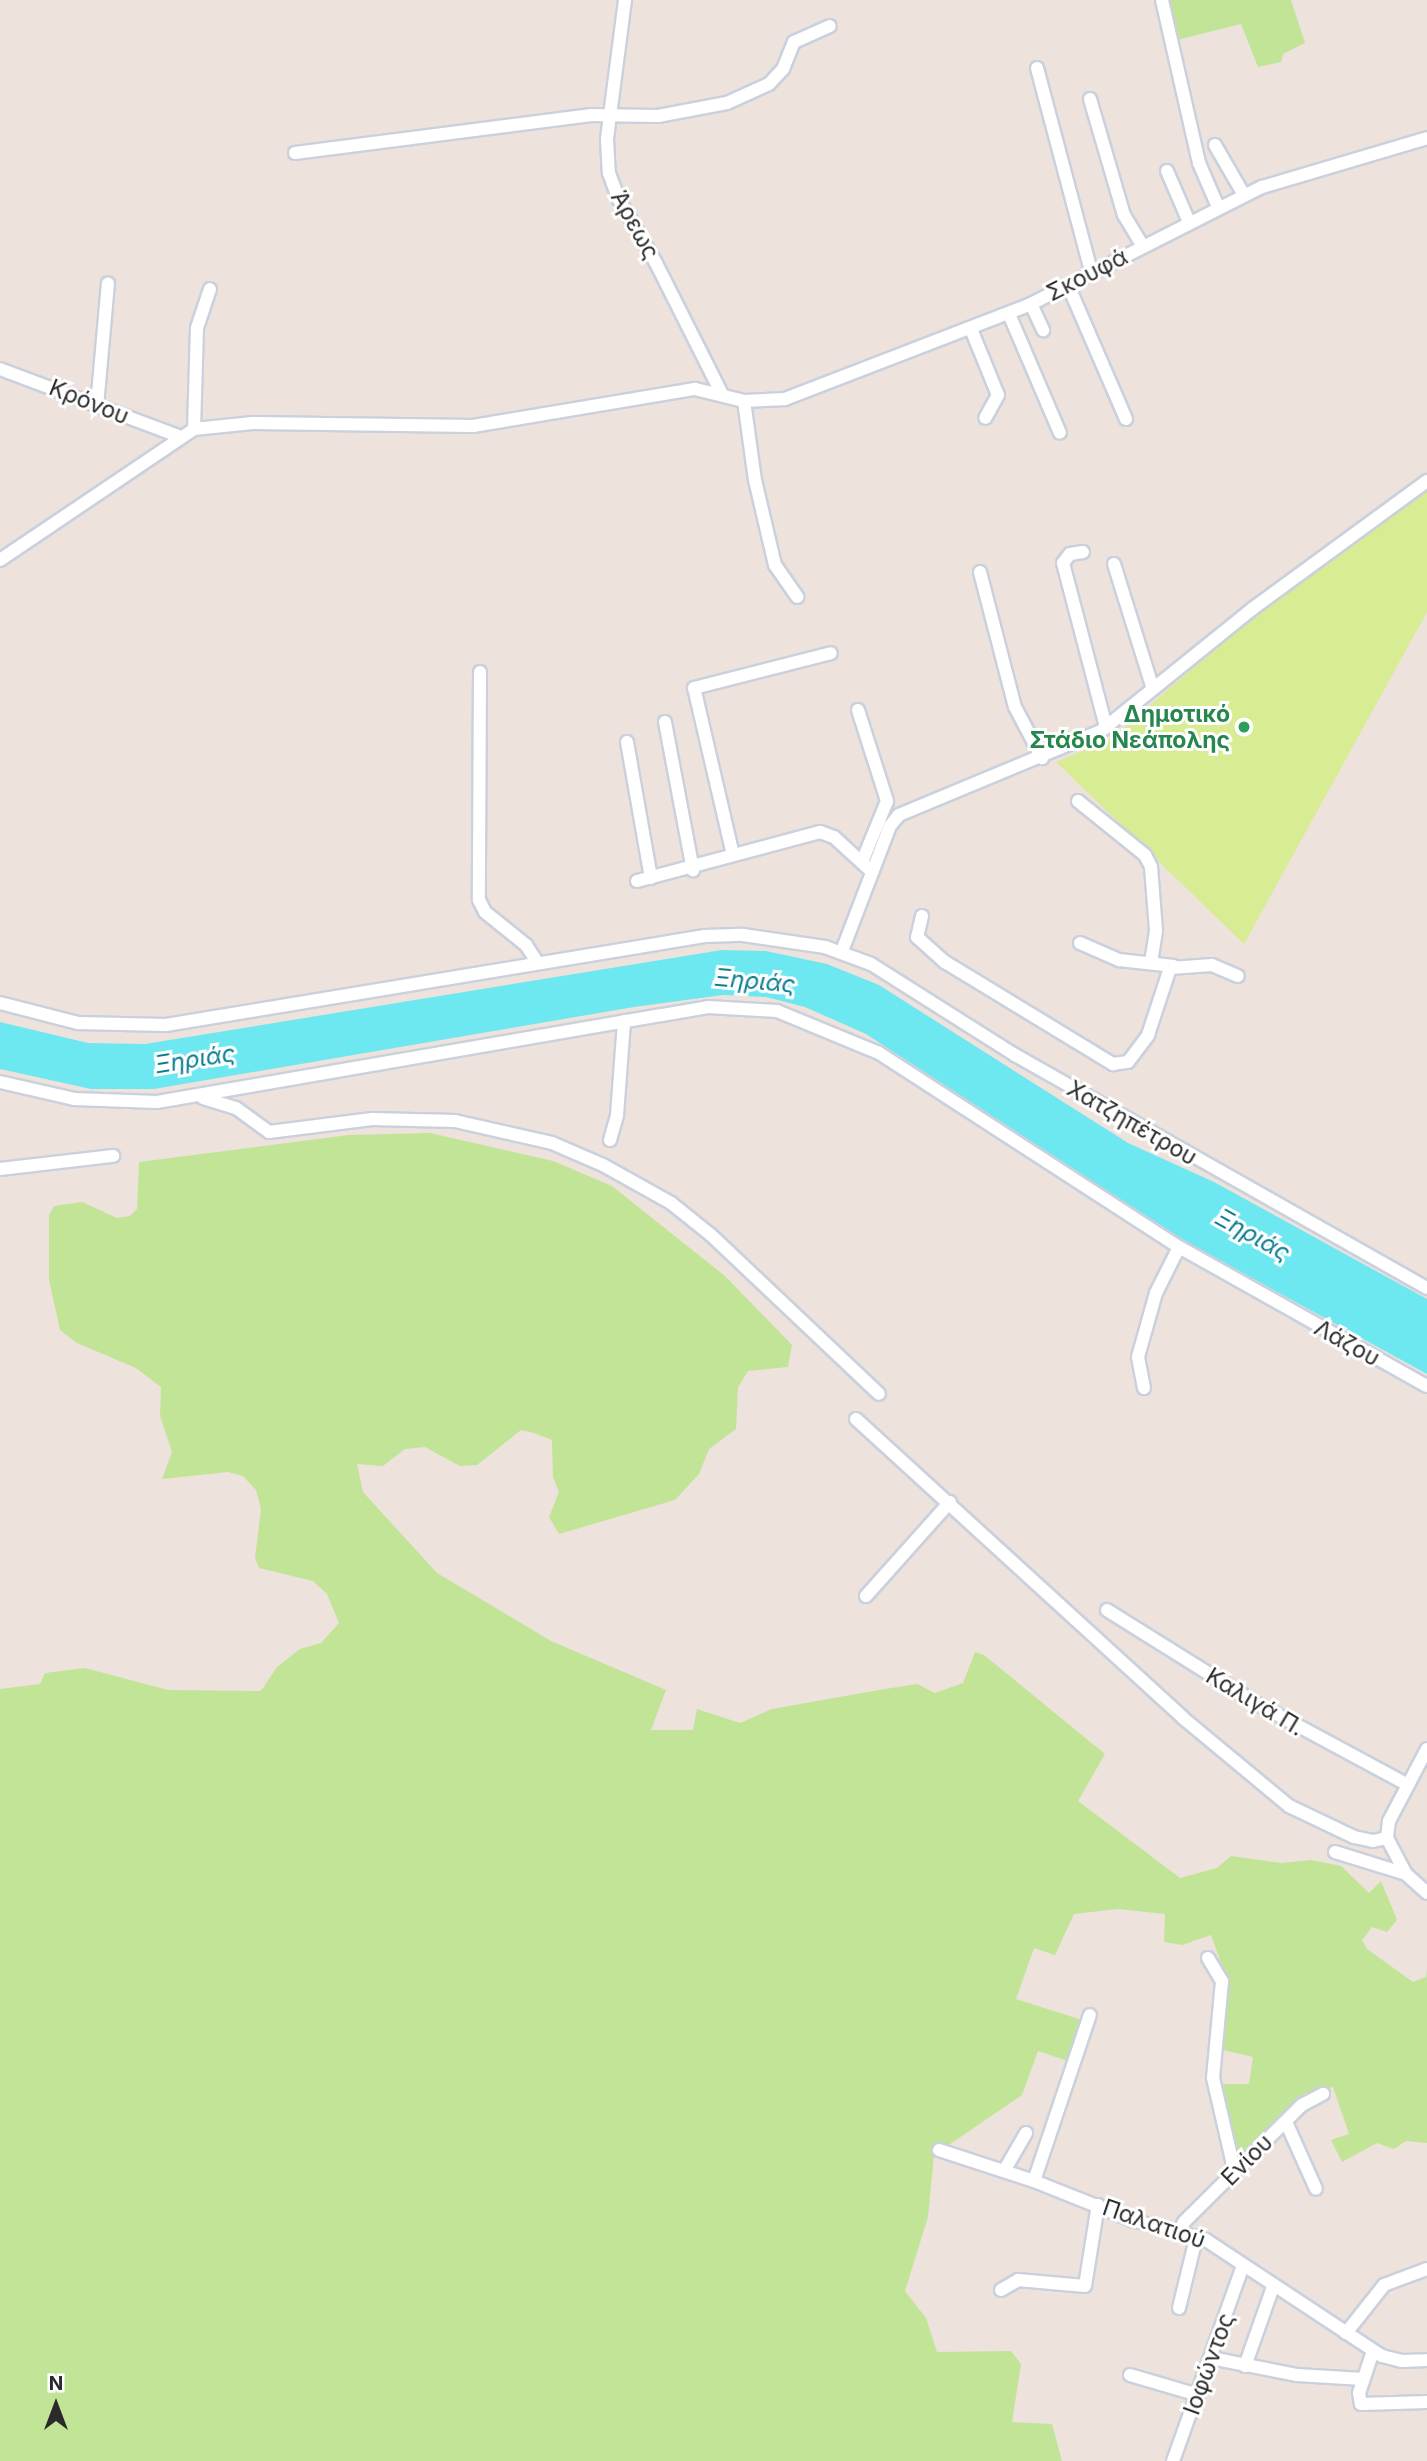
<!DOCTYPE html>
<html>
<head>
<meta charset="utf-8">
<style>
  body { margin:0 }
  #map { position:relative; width:1427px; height:2461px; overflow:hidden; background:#ede2dc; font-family:Inter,sans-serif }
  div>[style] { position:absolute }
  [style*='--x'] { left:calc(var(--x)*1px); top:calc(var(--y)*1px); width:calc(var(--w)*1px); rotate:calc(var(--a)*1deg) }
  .green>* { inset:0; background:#c1e497 }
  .pitch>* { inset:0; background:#d8ec93 }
  .water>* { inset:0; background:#6de8f1 }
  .roads { filter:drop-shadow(2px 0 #cad1dc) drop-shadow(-2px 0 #cad1dc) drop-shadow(0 2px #cad1dc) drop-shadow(0 -2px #cad1dc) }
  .minor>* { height:12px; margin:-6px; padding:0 6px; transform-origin:6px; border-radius:6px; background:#fff }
  .dots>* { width:19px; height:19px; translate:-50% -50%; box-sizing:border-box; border:4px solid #fff; border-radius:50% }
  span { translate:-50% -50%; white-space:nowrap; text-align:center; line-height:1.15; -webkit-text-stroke:6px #fff; paint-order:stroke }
  .street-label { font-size:23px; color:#2a2a2a }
  .leisure-label { font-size:23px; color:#27864d; font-weight:700 }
  .right { translate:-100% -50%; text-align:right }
  .water-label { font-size:24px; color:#0c7d90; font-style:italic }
  .north { position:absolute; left:21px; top:2370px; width:70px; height:70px; -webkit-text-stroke:5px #fff; paint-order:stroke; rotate:0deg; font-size:19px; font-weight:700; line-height:28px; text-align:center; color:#2a2a2a }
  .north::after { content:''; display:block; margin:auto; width:24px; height:32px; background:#2a2a2a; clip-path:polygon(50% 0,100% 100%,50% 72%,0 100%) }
</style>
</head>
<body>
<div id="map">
  <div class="green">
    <div style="clip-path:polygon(1164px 0,1291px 0,1305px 43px,1283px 54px,1281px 62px,1258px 67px,1241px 24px,1173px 41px)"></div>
    <div style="clip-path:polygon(430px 1133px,553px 1161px,612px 1186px,725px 1276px,792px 1345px,788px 1367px,748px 1371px,738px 1387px,736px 1429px,709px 1449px,699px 1474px,675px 1500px,559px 1534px,549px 1517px,559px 1492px,553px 1477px,552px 1440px,534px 1433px,521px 1430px,477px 1465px,460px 1466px,425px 1447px,405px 1449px,383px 1466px,357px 1464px,363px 1492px,437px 1573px,551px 1641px,666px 1690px,651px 1730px,693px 1730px,697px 1709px,740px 1723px,772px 1709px,879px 1690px,917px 1684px,935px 1693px,963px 1683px,975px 1652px,984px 1655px,1105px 1754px,1078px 1801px,1180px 1878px,1217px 1868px,1231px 1856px,1281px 1863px,1311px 1860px,1341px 1866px,1369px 1893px,1381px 1881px,1397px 1920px,1387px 1932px,1372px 1927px,1362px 1940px,1367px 1949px,1413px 1982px,1426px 1977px,1427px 1970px,1427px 2143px,1406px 2141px,1394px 2149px,1377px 2143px,1342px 2162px,1331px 2140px,1349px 2134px,1333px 2087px,1304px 2094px,1240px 2162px,1223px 2084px,1249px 2084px,1253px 2057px,1223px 2050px,1229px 1985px,1211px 1935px,1182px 1945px,1164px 1942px,1165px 1914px,1118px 1909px,1074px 1914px,1055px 1955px,1034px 1948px,1016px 1999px,1085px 2021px,1071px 2062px,1038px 2051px,1022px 2095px,934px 2155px,928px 2217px,905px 2291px,926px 2318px,937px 2352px,1011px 2351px,1021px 2364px,1012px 2422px,1052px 2424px,1062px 2461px,0 2461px,0 1689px,40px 1684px,45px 1673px,85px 1668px,168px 1690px,261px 1691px,277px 1667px,300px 1649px,321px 1643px,339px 1623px,327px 1594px,313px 1581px,259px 1568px,255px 1558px,261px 1509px,256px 1490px,243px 1476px,228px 1472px,162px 1479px,172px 1452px,160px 1416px,161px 1387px,136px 1368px,77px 1343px,60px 1330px,49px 1280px,49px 1215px,54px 1206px,82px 1202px,117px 1218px,130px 1216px,137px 1209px,139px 1162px,349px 1135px)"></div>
  </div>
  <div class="pitch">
    <div style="clip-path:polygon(1427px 491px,1427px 612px,1244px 944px,1056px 762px,1109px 740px,1252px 618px)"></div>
  </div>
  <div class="water">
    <div style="clip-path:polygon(722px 950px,766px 951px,827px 964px,879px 985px,1128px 1143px,1214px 1182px,1427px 1299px,1427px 1374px,1179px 1238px,866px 1034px,805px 1007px,766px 997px,723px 995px,634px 1007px,154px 1089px,91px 1089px,0 1069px,0 1022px,88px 1043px,145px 1044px)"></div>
  </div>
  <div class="roads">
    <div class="minor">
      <div style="--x:625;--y:0;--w:140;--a:97.4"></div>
      <div style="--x:607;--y:139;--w:34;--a:87"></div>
      <div style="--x:609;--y:173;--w:27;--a:70"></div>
      <div style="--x:618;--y:198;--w:75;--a:59.7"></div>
      <div style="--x:656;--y:263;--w:147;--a:63.3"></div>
      <div style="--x:1162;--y:0;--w:167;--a:77.2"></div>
      <div style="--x:1199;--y:163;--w:48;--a:66.6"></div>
      <div style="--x:1037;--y:68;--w:213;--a:75.1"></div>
      <div style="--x:1090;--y:99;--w:121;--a:73.7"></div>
      <div style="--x:1124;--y:215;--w:37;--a:59"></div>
      <div style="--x:1215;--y:145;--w:58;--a:59.9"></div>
      <div style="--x:295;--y:153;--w:297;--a:-7.3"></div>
      <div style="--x:590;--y:115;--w:68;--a:0.8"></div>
      <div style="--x:658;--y:116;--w:70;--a:-10.7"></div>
      <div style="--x:727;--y:103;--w:46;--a:-24.3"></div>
      <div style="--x:769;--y:84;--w:21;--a:-47"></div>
      <div style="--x:783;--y:69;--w:29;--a:-68"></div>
      <div style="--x:794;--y:42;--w:39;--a:-24"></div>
      <div style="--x:1167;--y:171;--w:56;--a:66.7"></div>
      <div style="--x:1068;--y:285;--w:146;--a:66.6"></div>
      <div style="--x:1031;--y:304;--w:29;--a:65"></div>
      <div style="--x:1009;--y:314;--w:129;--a:66.8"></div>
      <div style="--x:971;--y:329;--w:71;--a:67.8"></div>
      <div style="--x:998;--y:395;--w:26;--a:119"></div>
      <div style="--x:0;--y:369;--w:190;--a:20.6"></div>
      <div style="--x:744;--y:401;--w:80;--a:82.1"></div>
      <div style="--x:755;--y:480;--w:87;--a:76.8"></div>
      <div style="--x:775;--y:565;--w:39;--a:55"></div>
      <div style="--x:97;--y:406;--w:123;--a:-84.9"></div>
      <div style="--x:194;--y:429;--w:101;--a:-88.3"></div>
      <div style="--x:197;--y:328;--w:41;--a:-71.6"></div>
      <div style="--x:1083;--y:552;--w:13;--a:171"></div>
      <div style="--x:1070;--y:554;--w:11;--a:128"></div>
      <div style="--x:1063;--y:563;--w:170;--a:75.3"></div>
      <div style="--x:0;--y:560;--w:234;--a:-34"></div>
      <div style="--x:194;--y:429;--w:59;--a:-5.8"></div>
      <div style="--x:253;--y:423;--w:220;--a:0.8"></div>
      <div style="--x:473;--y:426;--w:225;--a:-9.5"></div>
      <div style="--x:695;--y:389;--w:50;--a:13.8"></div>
      <div style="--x:744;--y:401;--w:41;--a:-2.8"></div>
      <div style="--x:785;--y:399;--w:264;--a:-21.1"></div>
      <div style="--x:1031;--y:304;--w:259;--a:-26.9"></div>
      <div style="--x:1262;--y:187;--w:172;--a:-16.5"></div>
      <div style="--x:1114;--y:564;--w:131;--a:72.7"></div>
      <div style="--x:980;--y:572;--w:139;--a:75.5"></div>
      <div style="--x:1015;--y:707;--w:58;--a:62.1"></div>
      <div style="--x:480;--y:672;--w:228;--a:90.3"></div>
      <div style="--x:479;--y:900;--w:13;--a:63"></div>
      <div style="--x:485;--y:912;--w:53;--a:38.8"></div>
      <div style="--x:526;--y:945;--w:20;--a:57"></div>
      <div style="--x:858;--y:710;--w:96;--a:72.3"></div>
      <div style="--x:887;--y:801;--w:66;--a:112.3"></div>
      <div style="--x:665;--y:722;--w:151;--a:79.3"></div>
      <div style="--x:627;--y:742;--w:138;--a:80"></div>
      <div style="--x:1078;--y:801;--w:86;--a:38.9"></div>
      <div style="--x:1145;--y:855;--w:13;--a:63"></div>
      <div style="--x:1151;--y:867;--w:64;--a:85.5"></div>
      <div style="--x:1156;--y:931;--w:32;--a:99"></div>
      <div style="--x:733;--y:855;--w:171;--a:-103.1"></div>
      <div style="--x:694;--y:688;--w:141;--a:-14.3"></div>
      <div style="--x:637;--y:881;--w:189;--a:-15"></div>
      <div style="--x:820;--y:832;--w:15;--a:20"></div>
      <div style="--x:834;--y:837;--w:52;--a:42.6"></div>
      <div style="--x:922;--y:916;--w:22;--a:103"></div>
      <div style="--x:917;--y:937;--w:38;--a:42"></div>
      <div style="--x:945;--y:962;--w:197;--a:31.3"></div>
      <div style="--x:1113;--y:1064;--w:15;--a:-8"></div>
      <div style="--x:1128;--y:1062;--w:34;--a:-53"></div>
      <div style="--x:1148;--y:1035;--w:71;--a:-71.8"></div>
      <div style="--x:1170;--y:968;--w:42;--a:-4.1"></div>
      <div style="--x:1212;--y:965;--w:28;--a:23"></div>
      <div style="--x:1080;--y:943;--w:43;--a:23.6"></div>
      <div style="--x:1119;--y:960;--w:55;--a:6.2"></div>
      <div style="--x:842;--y:951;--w:134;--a:-69"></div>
      <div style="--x:890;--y:826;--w:14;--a:-51"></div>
      <div style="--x:899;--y:815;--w:219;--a:-22.6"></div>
      <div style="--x:1101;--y:731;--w:194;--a:-38.9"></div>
      <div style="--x:1252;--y:609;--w:217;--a:-36.2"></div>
      <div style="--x:0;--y:1003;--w:81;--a:14.4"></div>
      <div style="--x:78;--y:1023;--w:88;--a:1.3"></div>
      <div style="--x:166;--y:1025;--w:546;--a:-9.38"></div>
      <div style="--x:705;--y:936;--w:38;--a:-2"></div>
      <div style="--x:743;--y:935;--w:83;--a:8.3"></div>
      <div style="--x:825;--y:947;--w:49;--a:20.3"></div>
      <div style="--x:871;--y:964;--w:170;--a:32.3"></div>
      <div style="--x:1015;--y:1055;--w:473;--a:29.5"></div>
      <div style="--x:0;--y:1082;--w:76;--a:12.9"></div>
      <div style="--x:74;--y:1099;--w:83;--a:2.1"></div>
      <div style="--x:157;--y:1102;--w:559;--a:-9.78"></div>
      <div style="--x:708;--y:1007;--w:69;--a:3.3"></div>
      <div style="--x:777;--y:1011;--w:110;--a:22.4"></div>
      <div style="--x:879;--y:1053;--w:357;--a:32.9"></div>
      <div style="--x:1179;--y:1247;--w:284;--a:29.3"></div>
      <div style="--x:203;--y:1098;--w:34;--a:17"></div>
      <div style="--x:236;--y:1108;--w:41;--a:36"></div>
      <div style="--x:269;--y:1132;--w:104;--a:-7.2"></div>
      <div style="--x:372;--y:1119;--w:83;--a:1.4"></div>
      <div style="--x:455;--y:1121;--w:99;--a:12.8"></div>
      <div style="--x:552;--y:1143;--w:56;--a:23.3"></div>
      <div style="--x:603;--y:1165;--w:78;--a:29.2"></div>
      <div style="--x:671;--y:1203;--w:51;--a:38.7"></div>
      <div style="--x:711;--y:1235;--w:231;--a:43.4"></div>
      <div style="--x:610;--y:1140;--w:26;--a:-74"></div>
      <div style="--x:617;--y:1115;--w:94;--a:-85.7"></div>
      <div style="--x:0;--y:1169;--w:114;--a:-6.6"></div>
      <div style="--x:1144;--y:1388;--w:32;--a:-101"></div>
      <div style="--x:1138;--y:1357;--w:66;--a:-74.3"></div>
      <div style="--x:1156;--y:1293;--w:51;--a:-63.4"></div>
      <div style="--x:856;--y:1419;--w:443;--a:42.4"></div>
      <div style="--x:1183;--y:1718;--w:138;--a:39.7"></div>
      <div style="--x:1289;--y:1806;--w:72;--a:25.5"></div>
      <div style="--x:1354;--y:1837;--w:19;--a:12"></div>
      <div style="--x:1373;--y:1841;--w:14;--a:-12"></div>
      <div style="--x:866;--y:1596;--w:126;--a:-48.2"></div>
      <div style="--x:1107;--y:1610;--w:173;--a:32"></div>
      <div style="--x:1254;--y:1702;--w:175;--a:28.3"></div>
      <div style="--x:1427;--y:1749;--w:81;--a:117.8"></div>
      <div style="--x:1389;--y:1821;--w:17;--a:97"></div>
      <div style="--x:1387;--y:1838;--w:41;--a:62.2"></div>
      <div style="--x:1406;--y:1874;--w:28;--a:42"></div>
      <div style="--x:1335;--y:1852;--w:74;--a:17.2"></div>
      <div style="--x:1208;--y:1958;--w:27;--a:59"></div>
      <div style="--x:1222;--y:1981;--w:97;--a:95.3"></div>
      <div style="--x:1213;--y:2078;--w:98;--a:77"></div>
      <div style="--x:1286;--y:2122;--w:73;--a:65.9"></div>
      <div style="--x:939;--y:2150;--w:100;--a:18.1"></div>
      <div style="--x:1034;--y:2181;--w:105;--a:21.7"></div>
      <div style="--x:1132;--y:2220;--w:77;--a:15.1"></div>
      <div style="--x:1206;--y:2240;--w:211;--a:33.4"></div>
      <div style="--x:1382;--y:2356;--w:21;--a:14"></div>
      <div style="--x:1402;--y:2361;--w:25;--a:-2"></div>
      <div style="--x:1004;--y:2171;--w:44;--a:-59.9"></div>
      <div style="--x:1034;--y:2181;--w:175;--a:-71.4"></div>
      <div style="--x:1178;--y:2234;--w:13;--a:-63"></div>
      <div style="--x:1184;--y:2222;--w:166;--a:-44.8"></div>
      <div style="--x:1302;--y:2105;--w:24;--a:-28"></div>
      <div style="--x:1001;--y:2290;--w:20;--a:-30"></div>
      <div style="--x:1018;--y:2280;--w:67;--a:5.1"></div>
      <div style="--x:1085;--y:2286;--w:82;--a:-80.9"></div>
      <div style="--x:1179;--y:2308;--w:72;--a:-76.3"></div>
      <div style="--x:1346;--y:2333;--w:61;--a:-51.6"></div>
      <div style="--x:1384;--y:2285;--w:46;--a:-20.4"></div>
      <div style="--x:1373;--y:2351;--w:44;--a:108.4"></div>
      <div style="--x:1359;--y:2393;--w:11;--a:80"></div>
      <div style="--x:1361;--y:2404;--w:66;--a:-1.7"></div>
      <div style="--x:1211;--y:2358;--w:88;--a:11.2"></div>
      <div style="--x:1297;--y:2375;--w:66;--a:3.5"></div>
      <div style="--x:1245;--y:2366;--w:84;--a:-70.5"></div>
      <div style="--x:1130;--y:2375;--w:71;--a:16.4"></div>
      <div style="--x:1173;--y:2461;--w:207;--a:-70.3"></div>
    </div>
  </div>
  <div class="dots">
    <div style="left:1244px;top:727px;background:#2e9e5b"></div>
  </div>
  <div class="street-label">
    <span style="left:635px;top:225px;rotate:61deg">Άρεως</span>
    <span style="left:1087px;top:275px;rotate:-27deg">Σκουφά</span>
    <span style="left:89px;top:402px;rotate:22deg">Κρόνου</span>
    <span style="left:1132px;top:1123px;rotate:30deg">Χατζηπέτρου</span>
    <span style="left:1347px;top:1343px;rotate:29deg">Λάζου</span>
    <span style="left:1255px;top:1702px;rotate:31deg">Καλιγά Π.</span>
    <span style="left:1247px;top:2160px;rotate:-45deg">Ενίου</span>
    <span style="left:1154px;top:2224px;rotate:19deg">Παλατιού</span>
    <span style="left:1209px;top:2364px;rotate:-70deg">Ιοφώντος</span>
  </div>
  <div class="leisure-label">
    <span class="right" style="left:1230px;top:727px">Δημοτικό<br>Στάδιο Νεάπολης</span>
  </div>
  <div class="water-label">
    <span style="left:755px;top:981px;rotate:5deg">Ξηριάς</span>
    <span style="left:195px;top:1059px;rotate:-9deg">Ξηριάς</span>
    <span style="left:1253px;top:1235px;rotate:29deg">Ξηριάς</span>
  </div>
  <div class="north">N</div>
</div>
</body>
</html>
